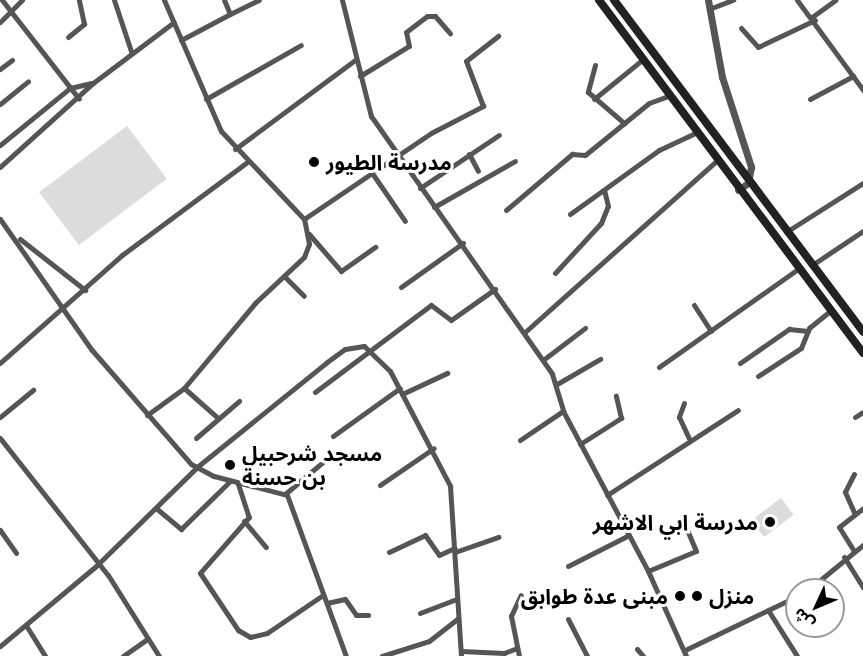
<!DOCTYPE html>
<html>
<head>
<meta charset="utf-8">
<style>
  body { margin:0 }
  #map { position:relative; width:863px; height:656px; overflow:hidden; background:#fff; font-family:Quicksand,"Noto Sans Arabic",sans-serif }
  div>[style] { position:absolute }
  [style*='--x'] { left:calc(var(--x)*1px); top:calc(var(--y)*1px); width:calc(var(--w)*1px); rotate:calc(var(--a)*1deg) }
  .green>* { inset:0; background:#dcdcdc; transform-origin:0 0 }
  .minor>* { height:5px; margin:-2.5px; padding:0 2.5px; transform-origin:2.5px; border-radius:2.5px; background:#555 }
  .tertiary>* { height:7px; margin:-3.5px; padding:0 3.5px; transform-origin:3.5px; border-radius:3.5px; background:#555 }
  .secondary>* { height:8px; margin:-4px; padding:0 4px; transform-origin:4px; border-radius:4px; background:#222 }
  .dots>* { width:16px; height:16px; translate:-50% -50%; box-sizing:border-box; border:3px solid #fff; border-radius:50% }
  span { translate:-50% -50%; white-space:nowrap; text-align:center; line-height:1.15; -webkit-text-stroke:6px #fff; paint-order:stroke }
  .poi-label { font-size:21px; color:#000; font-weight:700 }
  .left { translate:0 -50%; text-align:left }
  .right { translate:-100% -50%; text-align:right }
  .north { position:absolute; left:785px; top:578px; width:60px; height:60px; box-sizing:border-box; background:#fff; border:2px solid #999; border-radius:50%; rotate:226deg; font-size:16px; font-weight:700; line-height:24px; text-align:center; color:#000 }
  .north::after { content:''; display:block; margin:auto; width:21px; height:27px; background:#000; clip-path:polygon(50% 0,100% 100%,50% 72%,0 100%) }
</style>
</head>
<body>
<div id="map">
  <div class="green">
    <div style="left:127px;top:126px;width:66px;height:110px;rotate:53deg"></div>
    <div style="left:781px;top:498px;width:21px;height:37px;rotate:53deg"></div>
  </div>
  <div class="minor">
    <div style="--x:2;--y:0;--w:125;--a:52.1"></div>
    <div style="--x:114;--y:0;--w:54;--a:71.6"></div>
    <div style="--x:164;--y:0;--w:143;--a:66.5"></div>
    <div style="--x:221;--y:131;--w:121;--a:46.7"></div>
    <div style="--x:304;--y:219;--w:153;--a:-34.1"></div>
    <div style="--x:431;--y:133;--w:59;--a:-27.4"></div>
    <div style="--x:483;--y:106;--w:48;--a:-110.7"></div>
    <div style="--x:466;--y:61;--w:41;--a:-38"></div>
    <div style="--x:342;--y:0;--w:120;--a:76"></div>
    <div style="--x:371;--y:116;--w:315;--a:54.9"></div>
    <div style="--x:552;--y:374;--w:39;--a:73"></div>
    <div style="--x:563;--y:411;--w:181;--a:62"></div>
    <div style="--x:648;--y:571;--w:93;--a:65.9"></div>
    <div style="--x:797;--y:0;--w:112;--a:53.7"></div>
    <div style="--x:709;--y:9;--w:26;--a:-21"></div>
    <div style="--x:230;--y:14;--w:32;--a:-26"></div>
    <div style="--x:812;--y:17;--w:29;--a:-36"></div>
    <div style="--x:0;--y:22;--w:31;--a:-45"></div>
    <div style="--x:741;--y:28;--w:25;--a:48"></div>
    <div style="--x:758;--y:47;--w:63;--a:-25.3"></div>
    <div style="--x:68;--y:37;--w:21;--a:-39"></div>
    <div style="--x:84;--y:24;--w:25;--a:-102"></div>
    <div style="--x:181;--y:40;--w:55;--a:-28"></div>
    <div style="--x:230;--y:14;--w:15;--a:-113"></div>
    <div style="--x:595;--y:65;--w:28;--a:105"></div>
    <div style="--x:588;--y:92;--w:48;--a:40.7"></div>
    <div style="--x:0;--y:69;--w:15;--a:-37"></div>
    <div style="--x:360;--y:76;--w:57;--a:-31.5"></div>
    <div style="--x:409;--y:46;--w:14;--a:-102"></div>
    <div style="--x:406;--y:32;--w:26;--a:-37"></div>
    <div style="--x:427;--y:16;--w:8;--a:0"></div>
    <div style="--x:435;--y:16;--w:23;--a:49"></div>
    <div style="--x:206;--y:99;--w:109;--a:-29.6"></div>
    <div style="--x:594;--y:99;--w:62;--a:-39.1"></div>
    <div style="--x:810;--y:99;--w:49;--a:-28.1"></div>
    <div style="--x:0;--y:104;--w:36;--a:-39"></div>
    <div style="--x:0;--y:145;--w:90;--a:-39.2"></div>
    <div style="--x:70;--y:88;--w:22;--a:-13"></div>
    <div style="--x:235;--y:149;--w:149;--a:-36.6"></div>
    <div style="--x:469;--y:154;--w:19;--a:62"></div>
    <div style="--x:0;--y:167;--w:125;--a:-42.1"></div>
    <div style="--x:93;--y:83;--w:101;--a:-37"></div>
    <div style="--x:372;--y:173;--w:58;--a:55.5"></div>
    <div style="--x:420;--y:188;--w:95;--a:-33.9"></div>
    <div style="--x:434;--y:207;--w:93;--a:-29.6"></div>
    <div style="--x:506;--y:210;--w:87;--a:-40.3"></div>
    <div style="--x:572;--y:154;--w:13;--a:4"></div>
    <div style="--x:585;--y:155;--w:82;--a:-39.1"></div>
    <div style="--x:649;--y:103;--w:20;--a:-20"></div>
    <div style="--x:570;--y:214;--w:110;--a:-35.7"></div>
    <div style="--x:659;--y:150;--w:40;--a:-25"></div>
    <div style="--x:0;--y:219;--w:159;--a:55"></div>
    <div style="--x:91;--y:349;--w:152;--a:49"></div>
    <div style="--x:191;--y:464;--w:26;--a:28"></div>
    <div style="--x:214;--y:476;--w:75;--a:14.6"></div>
    <div style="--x:287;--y:495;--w:171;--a:69.9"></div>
    <div style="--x:786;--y:232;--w:91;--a:-32.5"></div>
    <div style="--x:309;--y:234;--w:49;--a:49.1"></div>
    <div style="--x:341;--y:271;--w:42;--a:-35.2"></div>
    <div style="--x:20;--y:239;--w:83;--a:38.1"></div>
    <div style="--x:812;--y:265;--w:61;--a:-33.7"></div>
    <div style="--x:555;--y:273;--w:68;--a:-47.4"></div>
    <div style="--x:601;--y:223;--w:18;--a:-68"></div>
    <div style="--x:608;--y:206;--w:16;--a:-104"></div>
    <div style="--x:284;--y:276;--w:28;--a:45"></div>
    <div style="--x:401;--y:287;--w:76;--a:-35.4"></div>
    <div style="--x:694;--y:305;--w:31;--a:57"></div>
    <div style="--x:525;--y:332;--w:256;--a:-41.8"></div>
    <div style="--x:543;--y:360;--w:53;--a:-37.3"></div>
    <div style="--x:0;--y:363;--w:163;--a:-41.5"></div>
    <div style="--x:122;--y:255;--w:156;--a:-36.6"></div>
    <div style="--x:740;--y:363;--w:60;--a:-34.8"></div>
    <div style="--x:789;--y:329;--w:19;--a:6"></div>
    <div style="--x:659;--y:367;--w:170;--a:-35.2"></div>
    <div style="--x:758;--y:376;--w:51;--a:-33.1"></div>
    <div style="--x:801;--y:348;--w:22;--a:-68"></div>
    <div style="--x:809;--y:328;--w:27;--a:-39"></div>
    <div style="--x:557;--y:384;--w:50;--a:-30.2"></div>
    <div style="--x:184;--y:388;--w:45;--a:41.4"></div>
    <div style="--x:315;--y:392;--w:145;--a:-36.9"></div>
    <div style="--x:431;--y:305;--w:25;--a:37"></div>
    <div style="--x:451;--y:320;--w:54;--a:-35.2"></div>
    <div style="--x:402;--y:394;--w:50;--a:-25"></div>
    <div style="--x:684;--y:403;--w:15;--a:110"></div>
    <div style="--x:679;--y:417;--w:23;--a:65"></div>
    <div style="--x:147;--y:415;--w:46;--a:-36.1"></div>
    <div style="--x:184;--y:388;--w:111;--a:-50.1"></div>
    <div style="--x:255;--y:303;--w:67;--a:-43.2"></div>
    <div style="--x:304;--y:257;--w:14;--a:-69"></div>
    <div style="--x:309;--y:244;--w:25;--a:-101"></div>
    <div style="--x:0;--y:417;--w:43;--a:-39.3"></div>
    <div style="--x:855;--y:417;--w:9;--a:-32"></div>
    <div style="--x:333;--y:436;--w:82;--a:-35.6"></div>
    <div style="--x:0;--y:438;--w:174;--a:51.8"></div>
    <div style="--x:108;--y:575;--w:96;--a:57.8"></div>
    <div style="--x:196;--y:438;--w:57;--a:-40.7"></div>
    <div style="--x:520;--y:440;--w:52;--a:-34"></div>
    <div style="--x:580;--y:444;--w:49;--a:-32.4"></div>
    <div style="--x:621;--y:418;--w:23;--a:-103"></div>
    <div style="--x:854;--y:474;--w:20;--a:117"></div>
    <div style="--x:845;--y:492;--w:24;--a:66"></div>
    <div style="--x:238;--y:484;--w:35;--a:72"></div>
    <div style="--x:249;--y:517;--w:74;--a:131.2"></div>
    <div style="--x:200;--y:573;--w:69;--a:56.3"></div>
    <div style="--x:238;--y:630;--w:14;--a:30"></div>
    <div style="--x:250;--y:637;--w:17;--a:-13"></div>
    <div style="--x:267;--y:633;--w:68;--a:-34.2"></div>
    <div style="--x:380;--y:485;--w:65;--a:-34.4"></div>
    <div style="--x:285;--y:494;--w:59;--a:-40.2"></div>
    <div style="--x:607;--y:495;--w:156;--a:-33"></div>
    <div style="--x:156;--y:508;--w:33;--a:40"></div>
    <div style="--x:181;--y:529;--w:69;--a:-44.4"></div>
    <div style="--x:244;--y:521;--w:34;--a:50"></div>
    <div style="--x:0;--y:530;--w:28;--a:55"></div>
    <div style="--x:854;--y:551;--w:28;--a:-122"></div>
    <div style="--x:839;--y:527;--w:31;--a:-38"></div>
    <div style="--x:389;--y:552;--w:40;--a:-25"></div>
    <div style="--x:425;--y:535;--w:24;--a:55"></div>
    <div style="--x:439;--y:555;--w:17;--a:-24"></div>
    <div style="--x:455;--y:552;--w:46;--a:-19.2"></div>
    <div style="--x:844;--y:557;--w:36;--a:58"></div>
    <div style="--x:568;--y:566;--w:68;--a:-26.9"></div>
    <div style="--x:648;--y:571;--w:52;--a:-22.6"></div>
    <div style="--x:696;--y:551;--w:23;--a:-113"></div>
    <div style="--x:808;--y:590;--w:71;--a:-39.3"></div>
    <div style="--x:327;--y:603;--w:18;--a:-13"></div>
    <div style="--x:345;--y:599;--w:19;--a:55"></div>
    <div style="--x:356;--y:615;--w:12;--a:0"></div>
    <div style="--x:768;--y:610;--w:54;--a:57.8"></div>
    <div style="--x:420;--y:613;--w:39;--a:-21"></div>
    <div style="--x:568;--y:619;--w:42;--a:62.8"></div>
    <div style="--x:27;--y:627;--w:34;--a:58"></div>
    <div style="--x:0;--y:646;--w:125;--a:-39.8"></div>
    <div style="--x:96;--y:566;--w:141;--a:-44.4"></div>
    <div style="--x:197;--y:467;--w:167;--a:-38.9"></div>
    <div style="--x:327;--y:362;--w:22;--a:-36"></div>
    <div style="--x:345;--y:349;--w:19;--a:-9"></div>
    <div style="--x:364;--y:346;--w:36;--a:44"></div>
    <div style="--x:390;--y:371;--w:130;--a:62.4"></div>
    <div style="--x:450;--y:486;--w:170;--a:86.3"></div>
    <div style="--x:637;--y:649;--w:9;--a:49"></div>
    <div style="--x:685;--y:650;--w:124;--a:-25.7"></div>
    <div style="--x:461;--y:651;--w:43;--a:2.7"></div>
    <div style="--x:504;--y:653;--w:14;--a:-21"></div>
    <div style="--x:123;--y:656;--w:29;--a:-35"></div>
    <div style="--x:382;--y:656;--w:49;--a:-17.7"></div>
    <div style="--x:429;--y:641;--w:37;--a:-38"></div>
    <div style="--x:519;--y:656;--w:41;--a:-101.3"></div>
    <div style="--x:511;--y:616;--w:23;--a:-65"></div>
  </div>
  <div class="tertiary">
    <div style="--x:708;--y:0;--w:78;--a:79.7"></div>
    <div style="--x:722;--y:77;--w:95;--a:72.1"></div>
    <div style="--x:751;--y:167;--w:16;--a:101"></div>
    <div style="--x:748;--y:183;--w:12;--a:145"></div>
  </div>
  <div class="secondary">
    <div style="--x:599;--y:0;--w:441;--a:53.2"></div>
    <div style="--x:614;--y:0;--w:415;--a:53.1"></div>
  </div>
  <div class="dots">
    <div style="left:314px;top:162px;background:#000"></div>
    <div style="left:230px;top:465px;background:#000"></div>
    <div style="left:770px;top:522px;background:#000"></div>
    <div style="left:680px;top:596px;background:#000"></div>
    <div style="left:697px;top:596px;background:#000"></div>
  </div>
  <div class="poi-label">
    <span class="left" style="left:326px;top:162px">مدرسة الطيور</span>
    <span class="left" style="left:242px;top:465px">مسجد شرحبيل<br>بن حسنة</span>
    <span class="right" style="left:758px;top:522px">مدرسة ابي الاشهر</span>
    <span class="right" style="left:668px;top:596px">مبنى عدة طوابق</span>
    <span class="left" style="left:709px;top:596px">منزل</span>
  </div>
  <div class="north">ش</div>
</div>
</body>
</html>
